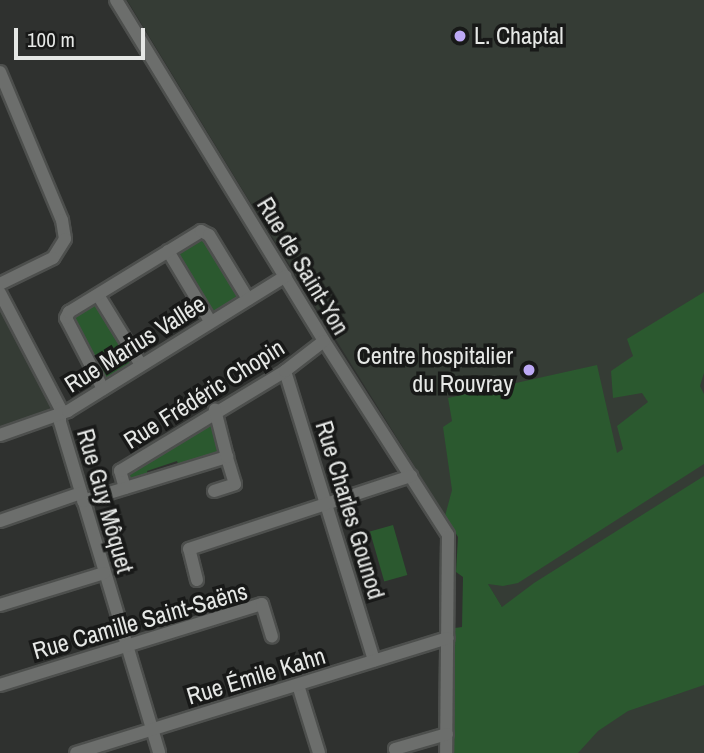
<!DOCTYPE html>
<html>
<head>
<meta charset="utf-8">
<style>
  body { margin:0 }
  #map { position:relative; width:704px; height:753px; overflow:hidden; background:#2f312f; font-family:"Archivo Narrow",sans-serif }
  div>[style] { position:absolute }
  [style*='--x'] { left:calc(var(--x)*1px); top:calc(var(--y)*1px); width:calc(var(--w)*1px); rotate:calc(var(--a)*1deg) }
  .built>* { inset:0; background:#353c35 }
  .green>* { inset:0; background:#2b592f; transform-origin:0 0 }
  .roads { filter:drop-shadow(2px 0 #4d4f4d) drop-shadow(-2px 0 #4d4f4d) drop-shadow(0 2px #4d4f4d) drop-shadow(0 -2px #4d4f4d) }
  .minor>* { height:12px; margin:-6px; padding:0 6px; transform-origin:6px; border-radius:6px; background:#6c6e6c }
  .dots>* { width:19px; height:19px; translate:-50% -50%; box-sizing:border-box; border:4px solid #181918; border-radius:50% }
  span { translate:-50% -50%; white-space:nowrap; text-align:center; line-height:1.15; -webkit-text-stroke:7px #181918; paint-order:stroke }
  .poi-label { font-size:24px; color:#e6e8e6 }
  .left { translate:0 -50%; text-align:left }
  .right { translate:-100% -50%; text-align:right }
  .street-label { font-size:24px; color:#e6e8e6 }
  .scale { position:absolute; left:14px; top:28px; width:131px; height:32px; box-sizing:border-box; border:4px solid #e6e8e6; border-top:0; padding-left:9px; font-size:21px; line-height:24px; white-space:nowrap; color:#e6e8e6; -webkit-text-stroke:5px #181918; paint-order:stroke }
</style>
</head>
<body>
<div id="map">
  <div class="built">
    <div style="clip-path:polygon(127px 0,704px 0,704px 753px,453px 753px,455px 637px,502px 607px,264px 224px,263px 215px,256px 212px)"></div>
    <div style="clip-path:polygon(0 305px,54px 405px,45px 412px,0 428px)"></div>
  </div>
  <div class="green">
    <div style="left:202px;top:234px;width:75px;height:35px;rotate:58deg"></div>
    <div style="clip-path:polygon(704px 292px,704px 373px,700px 386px,704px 394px,704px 464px,518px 583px,503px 586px,488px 584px,502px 607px,534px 583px,704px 476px,704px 685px,628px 711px,598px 731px,578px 753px,453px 753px,455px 628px,462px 627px,463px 577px,456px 572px,458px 537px,445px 516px,452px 490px,443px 427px,452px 421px,448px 398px,597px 365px,617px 453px,623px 449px,617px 426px,648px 402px,642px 393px,613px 398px,611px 371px,633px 356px,627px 339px)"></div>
    <div style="clip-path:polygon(97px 299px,136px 362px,104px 382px,71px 314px)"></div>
    <div style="clip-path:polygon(211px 419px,221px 451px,219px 455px,179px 467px,177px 461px,147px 471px,148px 476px,130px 479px,129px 472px)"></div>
    <div style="left:393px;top:525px;width:52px;height:24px;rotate:74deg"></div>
  </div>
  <div class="roads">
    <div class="minor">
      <div style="--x:116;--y:0;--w:399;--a:58.6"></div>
      <div style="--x:324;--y:341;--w:230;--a:57.4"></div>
      <div style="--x:448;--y:535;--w:218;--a:90.5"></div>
      <div style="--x:0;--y:72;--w:160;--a:67.3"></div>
      <div style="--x:62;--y:220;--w:19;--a:81"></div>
      <div style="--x:65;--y:239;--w:22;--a:122"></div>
      <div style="--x:53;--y:258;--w:59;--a:153.9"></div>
      <div style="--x:168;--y:251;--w:82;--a:59"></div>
      <div style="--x:0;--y:293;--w:130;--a:62.4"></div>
      <div style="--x:60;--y:408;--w:14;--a:90"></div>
      <div style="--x:60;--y:422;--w:345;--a:73.3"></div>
      <div style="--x:98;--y:295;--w:82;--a:58.4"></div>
      <div style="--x:285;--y:371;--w:303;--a:72.9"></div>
      <div style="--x:103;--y:389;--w:80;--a:-117.5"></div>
      <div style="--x:66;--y:318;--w:7;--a:-63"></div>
      <div style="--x:69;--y:312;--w:155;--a:-31.5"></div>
      <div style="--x:201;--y:231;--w:9;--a:27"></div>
      <div style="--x:209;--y:235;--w:75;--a:58.6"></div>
      <div style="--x:0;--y:435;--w:72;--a:-19.4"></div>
      <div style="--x:68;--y:411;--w:256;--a:-31.8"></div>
      <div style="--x:125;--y:488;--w:18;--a:-106"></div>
      <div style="--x:120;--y:471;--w:193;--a:-31.2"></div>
      <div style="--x:285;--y:371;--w:49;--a:-37.6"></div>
      <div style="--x:214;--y:491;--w:22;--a:-18"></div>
      <div style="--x:235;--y:484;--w:28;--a:-107"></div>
      <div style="--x:83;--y:501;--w:151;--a:-17"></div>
      <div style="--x:227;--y:457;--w:49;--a:-104.3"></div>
      <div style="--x:0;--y:521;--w:86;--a:-19.1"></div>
      <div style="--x:197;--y:580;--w:32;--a:-104"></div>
      <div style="--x:189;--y:549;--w:234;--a:-18.2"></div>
      <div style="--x:0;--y:605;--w:109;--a:-17.1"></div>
      <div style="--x:0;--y:685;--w:274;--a:-17.2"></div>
      <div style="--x:262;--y:604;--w:34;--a:73"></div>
      <div style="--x:298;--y:685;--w:71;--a:72.8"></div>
      <div style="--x:76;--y:753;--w:389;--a:-17.2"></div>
      <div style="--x:397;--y:753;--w:4;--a:-117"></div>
      <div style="--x:395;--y:749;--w:54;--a:-16.1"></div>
    </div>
  </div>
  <div class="dots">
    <div style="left:460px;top:36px;background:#bda9f5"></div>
    <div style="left:529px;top:370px;background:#bda9f5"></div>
  </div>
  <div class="poi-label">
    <span class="left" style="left:474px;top:36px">L. Chaptal</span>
    <span class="right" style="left:513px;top:370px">Centre hospitalier<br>du Rouvray</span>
  </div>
  <div class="street-label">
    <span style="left:303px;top:266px;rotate:59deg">Rue de Saint-Yon</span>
    <span style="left:135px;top:344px;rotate:-32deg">Rue Marius Vallée</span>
    <span style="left:204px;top:394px;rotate:-32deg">Rue Frédéric Chopin</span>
    <span style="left:105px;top:501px;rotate:74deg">Rue Guy Môquet</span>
    <span style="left:350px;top:510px;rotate:73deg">Rue Charles Gounod</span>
    <span style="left:140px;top:621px;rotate:-16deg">Rue Camille Saint-Saëns</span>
    <span style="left:256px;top:676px;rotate:-17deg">Rue Émile Kahn</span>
  </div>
  <div class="scale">100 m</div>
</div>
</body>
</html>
